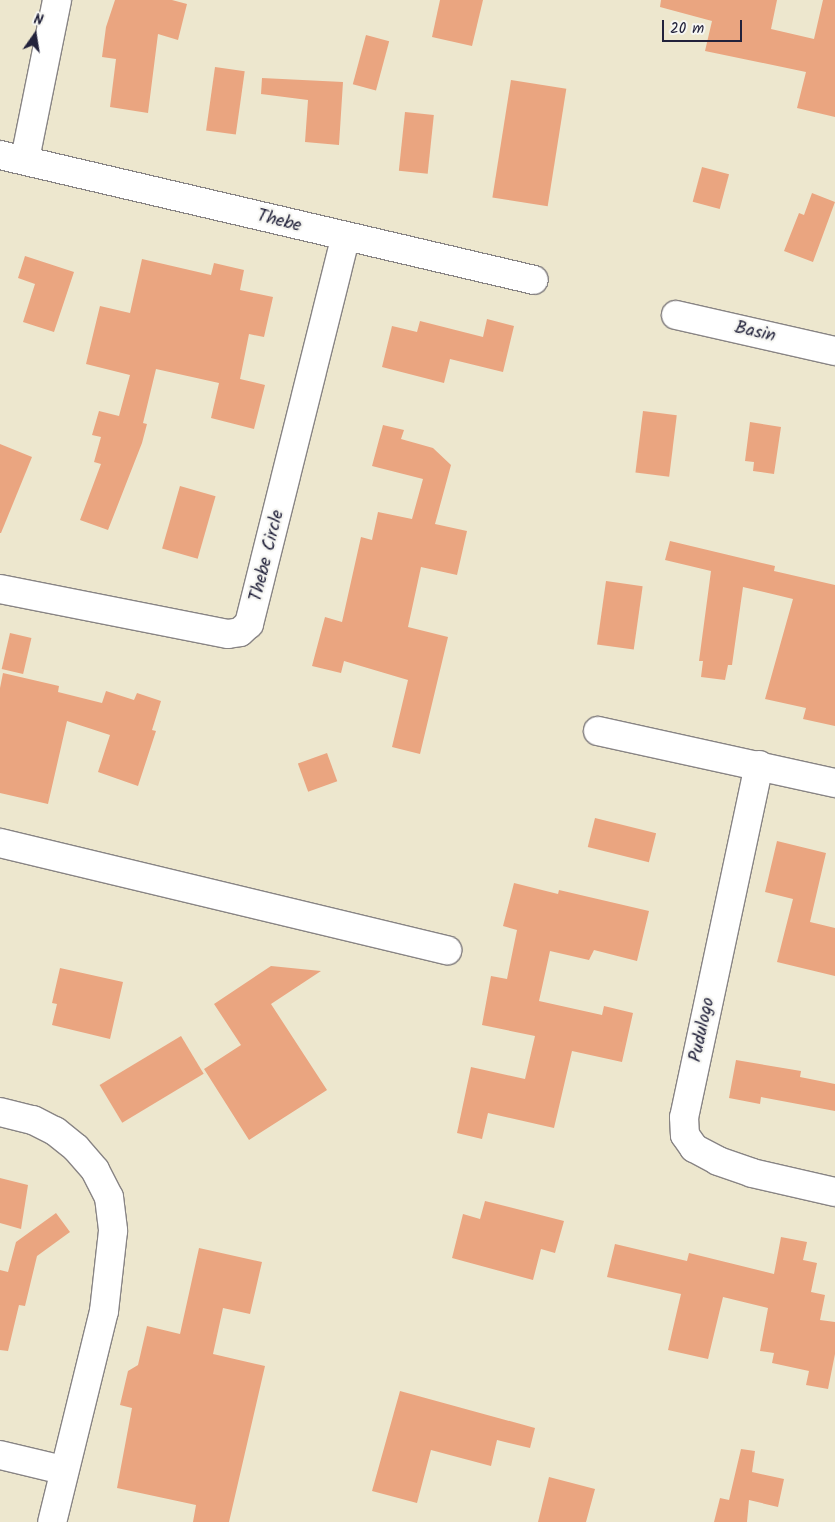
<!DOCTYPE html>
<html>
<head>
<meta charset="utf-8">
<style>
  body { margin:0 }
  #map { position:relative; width:835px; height:1522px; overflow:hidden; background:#ede7ce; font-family:Kalam,sans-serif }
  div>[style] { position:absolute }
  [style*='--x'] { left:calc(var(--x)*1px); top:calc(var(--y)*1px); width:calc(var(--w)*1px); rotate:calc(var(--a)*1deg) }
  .building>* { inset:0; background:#eaa580; transform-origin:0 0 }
  .roads { filter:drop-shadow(1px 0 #888484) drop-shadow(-1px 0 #888484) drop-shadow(0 1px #888484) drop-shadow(0 -1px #888484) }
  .minor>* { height:28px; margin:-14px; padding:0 14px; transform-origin:14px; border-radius:14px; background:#fff }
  span { translate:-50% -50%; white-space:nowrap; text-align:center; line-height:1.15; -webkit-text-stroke:4.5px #f6f6f2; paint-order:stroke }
  .street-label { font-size:18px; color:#22223b }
  .north { position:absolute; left:10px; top:10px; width:50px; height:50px; -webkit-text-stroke:4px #f6f6f2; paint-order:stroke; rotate:13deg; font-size:14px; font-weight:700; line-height:20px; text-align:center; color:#22223b }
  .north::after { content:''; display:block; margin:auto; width:18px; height:22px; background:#22223b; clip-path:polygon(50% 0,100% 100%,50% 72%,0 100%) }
  .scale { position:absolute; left:662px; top:20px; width:80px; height:22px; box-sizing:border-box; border:2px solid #22223b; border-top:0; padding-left:6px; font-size:15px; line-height:18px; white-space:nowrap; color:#22223b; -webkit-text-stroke:4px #f6f6f2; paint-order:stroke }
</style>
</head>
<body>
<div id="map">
  <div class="building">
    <div style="clip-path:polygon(115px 0,172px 0,187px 4px,178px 40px,158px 34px,148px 113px,110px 107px,116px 59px,102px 57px,106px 27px)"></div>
    <div style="clip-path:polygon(440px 0,483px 0,472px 46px,432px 37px)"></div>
    <div style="clip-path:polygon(661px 0,777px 0,771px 29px,814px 39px,823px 0,835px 0,835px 117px,797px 108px,806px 72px,705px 51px,712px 21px,660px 7px)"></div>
    <div style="left:366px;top:35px;width:24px;height:51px;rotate:15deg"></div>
    <div style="left:215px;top:67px;width:30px;height:64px;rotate:8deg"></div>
    <div style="clip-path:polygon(262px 78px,343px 82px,339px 145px,305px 142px,308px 100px,261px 94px)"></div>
    <div style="left:511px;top:80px;width:56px;height:119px;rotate:9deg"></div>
    <div style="left:405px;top:112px;width:29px;height:59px;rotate:6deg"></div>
    <div style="left:702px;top:167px;width:28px;height:36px;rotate:15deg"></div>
    <div style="clip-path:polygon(812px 193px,835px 202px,813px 262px,784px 251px,799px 213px,804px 215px)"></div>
    <div style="clip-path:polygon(25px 256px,74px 272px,54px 332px,23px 322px,35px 284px,18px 278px)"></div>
    <div style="clip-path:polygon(142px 259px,211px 275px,214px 263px,244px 270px,240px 290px,273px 297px,264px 337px,249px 334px,240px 379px,265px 385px,254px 429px,211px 418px,219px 383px,156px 369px,143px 423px,147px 424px,142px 443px,108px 530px,80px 520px,101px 464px,94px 462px,101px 437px,92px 435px,99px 411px,119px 416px,130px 375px,86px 364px,100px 306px,130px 313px)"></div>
    <div style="clip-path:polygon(487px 319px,514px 326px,503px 372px,450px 359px,444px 383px,382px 367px,392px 326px,417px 332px,420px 321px,483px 337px)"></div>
    <div style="left:643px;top:411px;width:34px;height:62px;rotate:7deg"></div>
    <div style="clip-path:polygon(750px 422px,781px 427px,774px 474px,753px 471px,754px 462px,745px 461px)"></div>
    <div style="clip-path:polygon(383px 425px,404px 430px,401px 439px,433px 448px,451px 465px,435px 524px,467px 531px,457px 575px,421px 567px,408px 627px,448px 637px,420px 754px,392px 747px,408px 680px,344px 661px,341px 673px,312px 666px,325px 617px,342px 622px,361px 537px,372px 540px,378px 512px,412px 519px,423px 479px,372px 466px)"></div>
    <div style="clip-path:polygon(0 444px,32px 457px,1px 533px,0 533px)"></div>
    <div style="left:180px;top:486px;width:37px;height:65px;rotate:16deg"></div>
    <div style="clip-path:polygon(670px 541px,775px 566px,774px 571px,835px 585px,835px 726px,803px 719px,806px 708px,765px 699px,793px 599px,743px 587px,732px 665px,728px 665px,725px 680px,701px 677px,703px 661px,699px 661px,711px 571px,665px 560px)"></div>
    <div style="left:606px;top:581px;width:37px;height:64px;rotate:8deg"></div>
    <div style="left:10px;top:633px;width:22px;height:37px;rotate:13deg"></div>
    <div style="clip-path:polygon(3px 673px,59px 686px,58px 692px,102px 703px,106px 691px,134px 700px,137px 693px,161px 701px,152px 730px,156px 731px,138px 786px,98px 772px,110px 735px,67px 721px,48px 804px,0 793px,0 688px)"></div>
    <div style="left:327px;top:753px;width:30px;height:31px;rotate:70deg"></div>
    <div style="left:595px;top:818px;width:63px;height:30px;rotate:14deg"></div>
    <div style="clip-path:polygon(777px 841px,826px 853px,810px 922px,835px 928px,835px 976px,777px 962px,793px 899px,765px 892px)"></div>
    <div style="clip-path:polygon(514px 883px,558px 894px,559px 890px,649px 911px,637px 961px,594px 950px,589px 960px,550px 951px,539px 1001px,602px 1015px,604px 1006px,633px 1013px,622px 1062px,572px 1051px,554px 1128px,488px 1113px,482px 1139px,457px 1133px,471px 1067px,525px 1079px,535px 1036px,482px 1025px,491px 976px,507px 979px,517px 930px,503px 926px)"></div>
    <div style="clip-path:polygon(271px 966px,321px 971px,271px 1004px,327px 1090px,249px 1140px,204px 1069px,241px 1045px,214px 1004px)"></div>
    <div style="clip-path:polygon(60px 968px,123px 982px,110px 1039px,52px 1025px,57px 1004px,52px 1003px)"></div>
    <div style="left:181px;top:1036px;width:44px;height:95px;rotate:59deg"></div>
    <div style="clip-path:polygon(736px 1060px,801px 1071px,800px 1077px,835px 1084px,835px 1111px,761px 1097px,760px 1104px,729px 1098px)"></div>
    <div style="clip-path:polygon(0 1178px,28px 1185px,21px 1229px,0 1223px)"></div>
    <div style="clip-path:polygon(485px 1201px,564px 1221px,555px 1253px,541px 1249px,533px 1280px,452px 1258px,463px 1214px,480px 1219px)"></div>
    <div style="clip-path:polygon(56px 1213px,70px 1232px,37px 1256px,25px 1306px,19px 1305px,8px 1351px,0 1350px,0 1270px,8px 1272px,16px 1242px)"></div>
    <div style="clip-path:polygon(781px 1237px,807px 1242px,803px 1260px,817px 1263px,811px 1292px,825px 1295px,820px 1320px,835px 1322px,835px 1354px,828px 1389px,806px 1385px,809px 1371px,772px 1363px,774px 1353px,760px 1351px,768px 1308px,723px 1297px,708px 1359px,668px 1350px,681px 1294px,607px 1277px,615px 1244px,687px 1261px,689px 1253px,774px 1274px)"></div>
    <div style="clip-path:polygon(199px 1248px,262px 1262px,250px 1314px,223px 1308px,213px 1354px,265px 1366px,229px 1522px,193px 1522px,196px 1505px,117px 1488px,132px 1408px,120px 1405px,128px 1371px,138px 1365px,147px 1326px,180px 1334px)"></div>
    <div style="clip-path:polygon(400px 1391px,535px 1428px,530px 1448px,497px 1440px,491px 1466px,431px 1450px,417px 1503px,372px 1491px)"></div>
    <div style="clip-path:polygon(741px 1449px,755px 1451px,752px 1472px,784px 1479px,778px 1507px,749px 1500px,747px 1522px,714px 1522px,720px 1498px,729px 1500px)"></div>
    <div style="clip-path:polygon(549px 1477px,595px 1489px,586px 1522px,538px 1522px)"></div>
  </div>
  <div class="roads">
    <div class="minor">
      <div style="--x:0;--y:155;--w:548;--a:13.17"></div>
      <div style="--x:25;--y:159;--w:162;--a:-78.6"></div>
      <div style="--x:676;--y:315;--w:163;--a:12.8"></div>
      <div style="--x:0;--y:589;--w:232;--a:11.2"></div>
      <div style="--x:228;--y:634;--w:12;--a:-9"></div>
      <div style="--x:240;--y:632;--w:12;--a:-42"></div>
      <div style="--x:249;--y:624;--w:398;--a:-76"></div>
      <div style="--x:598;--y:731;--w:243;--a:12.4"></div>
      <div style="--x:759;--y:765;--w:360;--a:102"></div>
      <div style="--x:684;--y:1117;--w:18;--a:87"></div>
      <div style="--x:685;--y:1135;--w:16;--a:55"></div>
      <div style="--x:694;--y:1148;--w:27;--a:28"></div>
      <div style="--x:718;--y:1161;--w:36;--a:19"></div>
      <div style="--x:752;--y:1173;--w:85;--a:12.9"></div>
      <div style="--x:0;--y:843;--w:460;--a:13.5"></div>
      <div style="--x:0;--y:1112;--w:34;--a:14"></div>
      <div style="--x:33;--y:1120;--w:25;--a:27"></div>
      <div style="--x:55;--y:1131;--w:27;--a:39"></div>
      <div style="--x:76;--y:1148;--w:29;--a:49"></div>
      <div style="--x:95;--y:1170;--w:30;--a:63"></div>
      <div style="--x:109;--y:1197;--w:34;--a:83"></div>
      <div style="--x:113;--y:1231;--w:81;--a:96.4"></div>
      <div style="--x:104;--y:1311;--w:217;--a:103.8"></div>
      <div style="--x:0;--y:1455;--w:65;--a:13.4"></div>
    </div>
  </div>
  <div class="street-label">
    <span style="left:279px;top:222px;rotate:14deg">Thebe</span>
    <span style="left:755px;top:333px;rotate:13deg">Basin</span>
    <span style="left:268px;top:556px;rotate:-76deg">Thebe Circle</span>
    <span style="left:703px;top:1030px;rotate:-78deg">Pudulogo</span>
  </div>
  <div class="north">N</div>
  <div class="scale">20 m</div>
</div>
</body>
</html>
